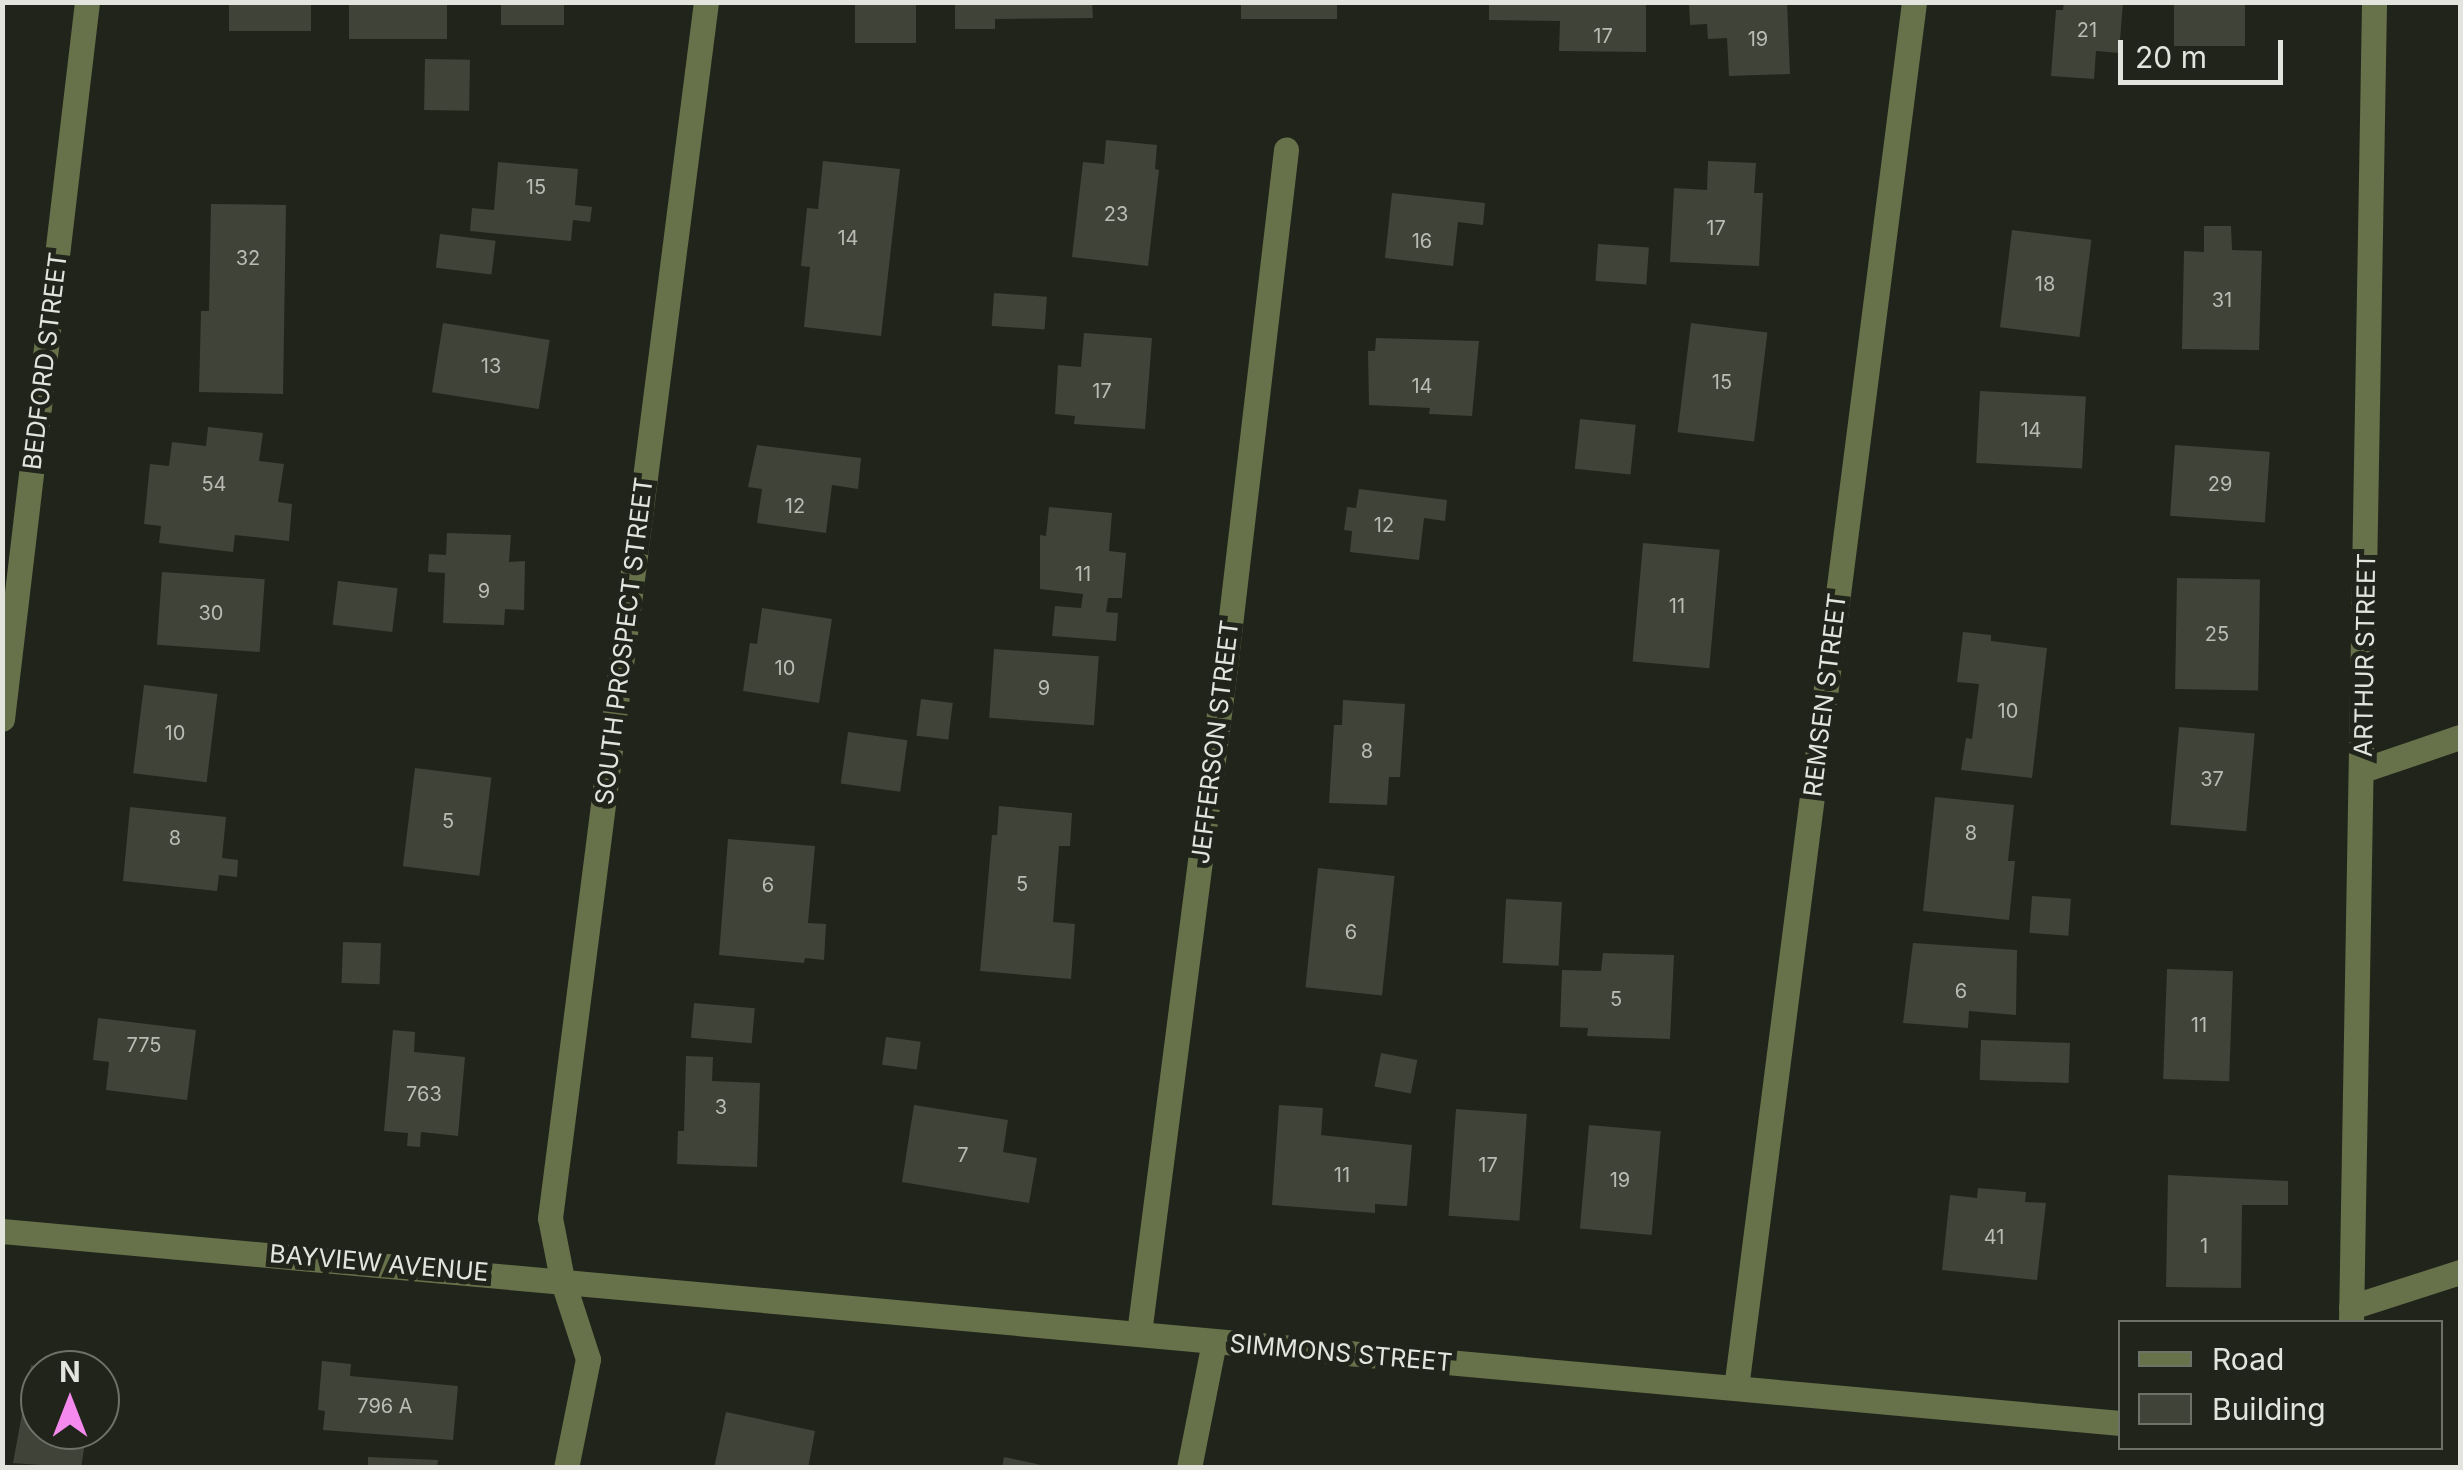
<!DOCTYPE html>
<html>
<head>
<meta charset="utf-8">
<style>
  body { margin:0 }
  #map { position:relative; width:2463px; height:1470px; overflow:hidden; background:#21241a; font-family:Inter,sans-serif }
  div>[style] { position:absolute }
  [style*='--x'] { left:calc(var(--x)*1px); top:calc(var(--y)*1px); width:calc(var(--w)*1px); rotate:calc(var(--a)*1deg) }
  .building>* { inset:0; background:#404338; transform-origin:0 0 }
  .minor>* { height:25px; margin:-12.5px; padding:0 12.5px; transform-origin:12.5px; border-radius:12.5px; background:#67714a }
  span { translate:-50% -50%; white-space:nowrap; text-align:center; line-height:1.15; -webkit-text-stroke:10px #21241a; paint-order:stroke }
  .number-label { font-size:20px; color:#babcb4 }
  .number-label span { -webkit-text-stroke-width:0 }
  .street-label { font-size:25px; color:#e2e4dd }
  .frame { position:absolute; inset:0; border:5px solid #e2e4dd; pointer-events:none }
  .legend { position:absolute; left:2118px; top:1320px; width:325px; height:130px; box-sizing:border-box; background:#21241a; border:2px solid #6e7168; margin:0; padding:12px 18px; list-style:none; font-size:30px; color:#e2e4dd }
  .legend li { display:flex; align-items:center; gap:20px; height:50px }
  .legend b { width:50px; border:2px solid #6e7168 }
  .north { position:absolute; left:20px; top:1350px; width:100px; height:100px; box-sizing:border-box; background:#21241a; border:2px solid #6e7168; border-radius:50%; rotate:0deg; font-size:28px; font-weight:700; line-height:40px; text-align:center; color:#e2e4dd }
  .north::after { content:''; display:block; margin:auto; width:35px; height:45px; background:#f689ed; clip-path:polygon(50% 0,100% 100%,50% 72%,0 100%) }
  .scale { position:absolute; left:2118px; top:40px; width:165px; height:45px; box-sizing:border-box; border:5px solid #e2e4dd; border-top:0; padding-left:12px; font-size:30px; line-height:35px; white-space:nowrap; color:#e2e4dd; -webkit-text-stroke:8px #21241a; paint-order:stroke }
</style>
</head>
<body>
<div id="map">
  <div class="building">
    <div style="left:229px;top:2px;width:82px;height:29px"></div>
    <div style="left:349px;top:2px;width:98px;height:37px"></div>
    <div style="left:501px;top:2px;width:63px;height:23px"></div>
    <div style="left:855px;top:2px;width:61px;height:41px"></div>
    <div style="clip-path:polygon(955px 2px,1092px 2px,1093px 18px,995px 19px,995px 29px,955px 29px)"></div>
    <div style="left:1241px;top:2px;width:96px;height:17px"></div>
    <div style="clip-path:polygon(1489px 2px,1646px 2px,1646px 52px,1559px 51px,1560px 21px,1489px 20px)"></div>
    <div style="clip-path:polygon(1689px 2px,1787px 2px,1790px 74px,1729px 76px,1727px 38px,1708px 39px,1707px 24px,1690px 25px)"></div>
    <div style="clip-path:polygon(2064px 2px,2123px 2px,2119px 53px,2096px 51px,2094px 79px,2051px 76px,2056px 10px,2063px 10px)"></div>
    <div style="left:2174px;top:2px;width:71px;height:44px"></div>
    <div style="left:425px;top:59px;width:45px;height:51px;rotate:1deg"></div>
    <div style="clip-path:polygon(1106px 140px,1157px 145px,1155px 169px,1159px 170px,1148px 266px,1072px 257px,1083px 162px,1104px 164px)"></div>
    <div style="clip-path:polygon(823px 161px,900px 169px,881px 336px,804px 327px,810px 267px,801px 266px,807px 208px,818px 209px)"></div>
    <div style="clip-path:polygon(1708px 161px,1756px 163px,1754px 193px,1763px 193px,1759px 266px,1670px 262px,1674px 188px,1707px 190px)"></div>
    <div style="clip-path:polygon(498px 162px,578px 169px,575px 205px,592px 207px,590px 222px,573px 220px,571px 241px,470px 231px,472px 208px,494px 210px)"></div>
    <div style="clip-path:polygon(1392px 193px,1485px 203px,1483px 225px,1458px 222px,1453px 266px,1385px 258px)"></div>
    <div style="clip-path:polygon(211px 204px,286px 205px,283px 394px,199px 392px,201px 311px,209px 311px)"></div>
    <div style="clip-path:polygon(2204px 226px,2231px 226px,2232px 250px,2262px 251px,2259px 350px,2182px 349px,2184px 251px,2204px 252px)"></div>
    <div style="left:2012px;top:230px;width:80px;height:98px;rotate:7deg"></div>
    <div style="left:440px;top:234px;width:56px;height:34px;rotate:7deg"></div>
    <div style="left:1598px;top:244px;width:51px;height:37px;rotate:4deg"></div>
    <div style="left:994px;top:293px;width:53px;height:33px;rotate:4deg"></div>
    <div style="left:443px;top:323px;width:108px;height:70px;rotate:9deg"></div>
    <div style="left:1691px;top:323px;width:77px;height:110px;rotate:7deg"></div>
    <div style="clip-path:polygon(1084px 333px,1152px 338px,1145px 429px,1074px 424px,1075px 416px,1055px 414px,1058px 365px,1081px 367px)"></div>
    <div style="clip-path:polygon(1376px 338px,1479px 341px,1472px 416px,1429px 414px,1430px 408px,1369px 405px,1368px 351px,1375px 351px)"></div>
    <div style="left:1980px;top:391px;width:106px;height:72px;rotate:3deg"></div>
    <div style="left:1580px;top:419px;width:56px;height:50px;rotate:6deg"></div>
    <div style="clip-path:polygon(208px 427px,263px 433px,259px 461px,284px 464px,278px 502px,292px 504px,289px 541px,235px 535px,233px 552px,159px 543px,161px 526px,144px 524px,150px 464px,169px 466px,172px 442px,206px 446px)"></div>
    <div style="clip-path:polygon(757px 445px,861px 458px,858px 489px,832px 485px,826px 533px,757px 523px,762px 489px,748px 487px)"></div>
    <div style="left:2175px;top:445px;width:95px;height:71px;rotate:4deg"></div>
    <div style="clip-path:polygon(1359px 489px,1447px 500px,1445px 521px,1424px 518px,1419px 560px,1350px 552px,1352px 531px,1344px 530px,1347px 507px,1356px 508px)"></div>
    <div style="clip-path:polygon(1049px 507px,1112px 513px,1109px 551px,1126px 553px,1122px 598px,1108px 598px,1106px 612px,1118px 613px,1116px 641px,1052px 636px,1055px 606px,1081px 608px,1083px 594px,1040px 589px,1040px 535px,1046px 536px)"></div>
    <div style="clip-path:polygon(447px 533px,511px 535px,509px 562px,525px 561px,524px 610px,505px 609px,504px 625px,443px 623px,445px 573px,428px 572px,429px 554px,446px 555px)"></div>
    <div style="left:1643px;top:543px;width:77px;height:119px;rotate:5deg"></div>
    <div style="left:162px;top:572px;width:103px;height:73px;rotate:4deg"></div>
    <div style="left:2177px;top:578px;width:83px;height:111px;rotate:1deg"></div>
    <div style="left:338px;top:581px;width:60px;height:44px;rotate:7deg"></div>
    <div style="clip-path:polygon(762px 608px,832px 619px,819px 703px,743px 691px,750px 643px,757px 644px)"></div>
    <div style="clip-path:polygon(1963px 632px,1991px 635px,1991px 641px,2047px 648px,2032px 778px,1961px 770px,1966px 738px,1972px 739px,1979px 684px,1957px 682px)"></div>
    <div style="left:994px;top:649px;width:105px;height:69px;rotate:4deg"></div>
    <div style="left:144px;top:685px;width:74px;height:89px;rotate:7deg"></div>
    <div style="left:921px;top:699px;width:32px;height:37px;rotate:7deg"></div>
    <div style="clip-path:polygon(1343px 700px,1405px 704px,1400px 777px,1389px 777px,1387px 805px,1329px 803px,1334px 725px,1342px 725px)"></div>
    <div style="left:2179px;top:727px;width:76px;height:98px;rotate:5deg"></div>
    <div style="left:848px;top:732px;width:60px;height:52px;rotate:8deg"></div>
    <div style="left:415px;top:768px;width:77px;height:99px;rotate:7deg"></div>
    <div style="clip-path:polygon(1935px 797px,2014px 805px,2008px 861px,2015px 861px,2009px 920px,1923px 911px)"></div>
    <div style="clip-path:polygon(999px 806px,1072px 813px,1070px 846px,1059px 846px,1053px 922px,1075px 924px,1071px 979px,980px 971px,992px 835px,997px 835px)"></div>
    <div style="clip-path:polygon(130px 807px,226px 817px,222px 858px,238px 860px,237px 877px,219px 875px,217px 891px,123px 881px)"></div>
    <div style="clip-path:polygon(728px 839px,815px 846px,808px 923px,826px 924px,824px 960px,805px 958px,804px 963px,719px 955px)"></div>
    <div style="left:1318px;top:868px;width:77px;height:120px;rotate:6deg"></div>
    <div style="left:2032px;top:896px;width:39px;height:37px;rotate:4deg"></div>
    <div style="left:1506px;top:899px;width:56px;height:64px;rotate:3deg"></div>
    <div style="left:343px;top:942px;width:38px;height:41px;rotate:2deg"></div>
    <div style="clip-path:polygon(1913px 943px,2017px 950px,2016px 1015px,1969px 1011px,1968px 1028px,1903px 1023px)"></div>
    <div style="clip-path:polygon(1603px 953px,1674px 955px,1670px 1039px,1587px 1036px,1588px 1028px,1560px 1027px,1562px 970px,1601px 971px)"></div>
    <div style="left:2167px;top:969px;width:66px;height:110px;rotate:2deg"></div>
    <div style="left:694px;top:1003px;width:61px;height:35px;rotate:5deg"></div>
    <div style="clip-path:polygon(98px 1018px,196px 1030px,187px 1100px,106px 1090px,109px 1062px,93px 1060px)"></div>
    <div style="clip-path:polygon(393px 1030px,415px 1032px,414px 1052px,465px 1057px,458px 1136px,421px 1132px,420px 1147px,407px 1146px,408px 1133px,384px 1131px)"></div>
    <div style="left:886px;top:1037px;width:35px;height:28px;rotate:8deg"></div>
    <div style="left:1981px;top:1040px;width:89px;height:40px;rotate:2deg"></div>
    <div style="left:1381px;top:1053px;width:37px;height:34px;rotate:11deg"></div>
    <div style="clip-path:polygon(686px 1056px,713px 1057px,712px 1081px,760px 1083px,757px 1167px,677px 1164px,678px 1131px,684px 1131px)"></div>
    <div style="clip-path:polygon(914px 1105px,1008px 1120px,1003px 1152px,1037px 1158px,1029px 1203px,902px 1182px)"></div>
    <div style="clip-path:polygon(1279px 1105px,1323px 1108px,1321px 1135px,1412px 1145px,1407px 1206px,1375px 1204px,1375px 1213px,1272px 1205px)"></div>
    <div style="left:1456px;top:1109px;width:71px;height:107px;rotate:4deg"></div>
    <div style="left:1589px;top:1125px;width:72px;height:104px;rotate:5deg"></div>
    <div style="clip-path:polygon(2168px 1175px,2288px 1181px,2288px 1205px,2242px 1205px,2241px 1288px,2166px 1287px)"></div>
    <div style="clip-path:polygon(1978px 1188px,2026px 1192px,2025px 1202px,2046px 1203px,2037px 1280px,1942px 1270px,1950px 1195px,1977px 1198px)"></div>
    <div style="clip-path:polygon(322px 1361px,351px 1364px,350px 1376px,458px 1386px,453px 1440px,323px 1430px,325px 1411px,318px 1410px)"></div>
    <div style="clip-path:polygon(31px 1365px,51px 1368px,40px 1370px,40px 1430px,87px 1430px,81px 1468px,13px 1463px)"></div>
    <div style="clip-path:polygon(726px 1412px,815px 1431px,808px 1468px,714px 1468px)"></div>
    <div style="clip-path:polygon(368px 1457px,438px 1460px,437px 1468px,368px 1468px)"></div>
    <div style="clip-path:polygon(1004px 1457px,1046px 1466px,1045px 1468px,1002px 1468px)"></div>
  </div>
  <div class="minor">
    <div style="--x:2;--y:719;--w:722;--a:-83.24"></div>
    <div style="--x:2363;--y:770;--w:102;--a:-18.8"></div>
    <div style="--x:2;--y:1231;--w:2127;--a:5.18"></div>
    <div style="--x:2351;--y:1307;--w:114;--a:-17.8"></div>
    <div style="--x:2351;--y:1322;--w:1320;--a:-89"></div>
    <div style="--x:1139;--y:1333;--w:680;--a:-82.64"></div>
    <div style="--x:1226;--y:659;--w:513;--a:-83.28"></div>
    <div style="--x:1736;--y:1388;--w:1397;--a:-82.68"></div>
    <div style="--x:566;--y:1468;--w:111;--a:-78.6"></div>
    <div style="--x:588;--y:1359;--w:84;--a:-108"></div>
    <div style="--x:562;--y:1279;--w:62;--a:-101.1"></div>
    <div style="--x:550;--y:1218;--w:1226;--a:-82.69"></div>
    <div style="--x:1189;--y:1468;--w:128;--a:-78.8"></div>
  </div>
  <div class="number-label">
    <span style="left:2087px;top:30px">21</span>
    <span style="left:1603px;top:36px">17</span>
    <span style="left:1758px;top:39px">19</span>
    <span style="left:536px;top:187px">15</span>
    <span style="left:1116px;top:214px">23</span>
    <span style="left:1716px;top:228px">17</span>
    <span style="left:848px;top:238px">14</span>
    <span style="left:1422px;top:241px">16</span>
    <span style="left:248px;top:258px">32</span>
    <span style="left:2045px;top:284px">18</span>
    <span style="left:2222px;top:300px">31</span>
    <span style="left:491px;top:366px">13</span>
    <span style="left:1722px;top:382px">15</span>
    <span style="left:1422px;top:386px">14</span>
    <span style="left:1102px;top:391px">17</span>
    <span style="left:2031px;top:430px">14</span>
    <span style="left:214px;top:484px">54</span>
    <span style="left:2220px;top:484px">29</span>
    <span style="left:795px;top:506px">12</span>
    <span style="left:1384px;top:525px">12</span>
    <span style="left:1083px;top:574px">11</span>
    <span style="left:484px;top:591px">9</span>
    <span style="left:1677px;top:606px">11</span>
    <span style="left:211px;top:613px">30</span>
    <span style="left:2217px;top:634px">25</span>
    <span style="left:785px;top:668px">10</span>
    <span style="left:1044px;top:688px">9</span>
    <span style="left:2008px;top:711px">10</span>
    <span style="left:175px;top:733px">10</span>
    <span style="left:1367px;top:751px">8</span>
    <span style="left:2212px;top:779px">37</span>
    <span style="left:448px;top:821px">5</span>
    <span style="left:1971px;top:833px">8</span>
    <span style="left:175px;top:838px">8</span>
    <span style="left:1022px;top:884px">5</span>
    <span style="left:768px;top:885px">6</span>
    <span style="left:1351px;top:932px">6</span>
    <span style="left:1961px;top:991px">6</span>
    <span style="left:1616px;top:999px">5</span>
    <span style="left:2199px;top:1025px">11</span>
    <span style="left:144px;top:1045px">775</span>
    <span style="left:424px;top:1094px">763</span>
    <span style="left:721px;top:1107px">3</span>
    <span style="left:963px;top:1155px">7</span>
    <span style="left:1488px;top:1165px">17</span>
    <span style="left:1342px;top:1175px">11</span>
    <span style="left:1620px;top:1180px">19</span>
    <span style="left:1994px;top:1237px">41</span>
    <span style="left:2204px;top:1246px">1</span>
    <span style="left:385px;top:1406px">796 A</span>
  </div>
  <div class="street-label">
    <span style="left:45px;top:361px;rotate:-83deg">BEDFORD STREET</span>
    <span style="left:624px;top:641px;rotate:-83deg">SOUTH PROSPECT STREET</span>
    <span style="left:2365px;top:655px;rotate:-89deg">ARTHUR STREET</span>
    <span style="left:1825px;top:695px;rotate:-83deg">REMSEN STREET</span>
    <span style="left:1215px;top:742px;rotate:-83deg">JEFFERSON STREET</span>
    <span style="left:379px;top:1263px;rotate:5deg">BAYVIEW AVENUE</span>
    <span style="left:1341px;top:1353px;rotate:5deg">SIMMONS STREET</span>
  </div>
  <div class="frame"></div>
  <ul class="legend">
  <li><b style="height:12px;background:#67714a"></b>Road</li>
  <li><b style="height:28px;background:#404338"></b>Building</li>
  </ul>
  <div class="north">N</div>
  <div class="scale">20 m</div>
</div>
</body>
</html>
